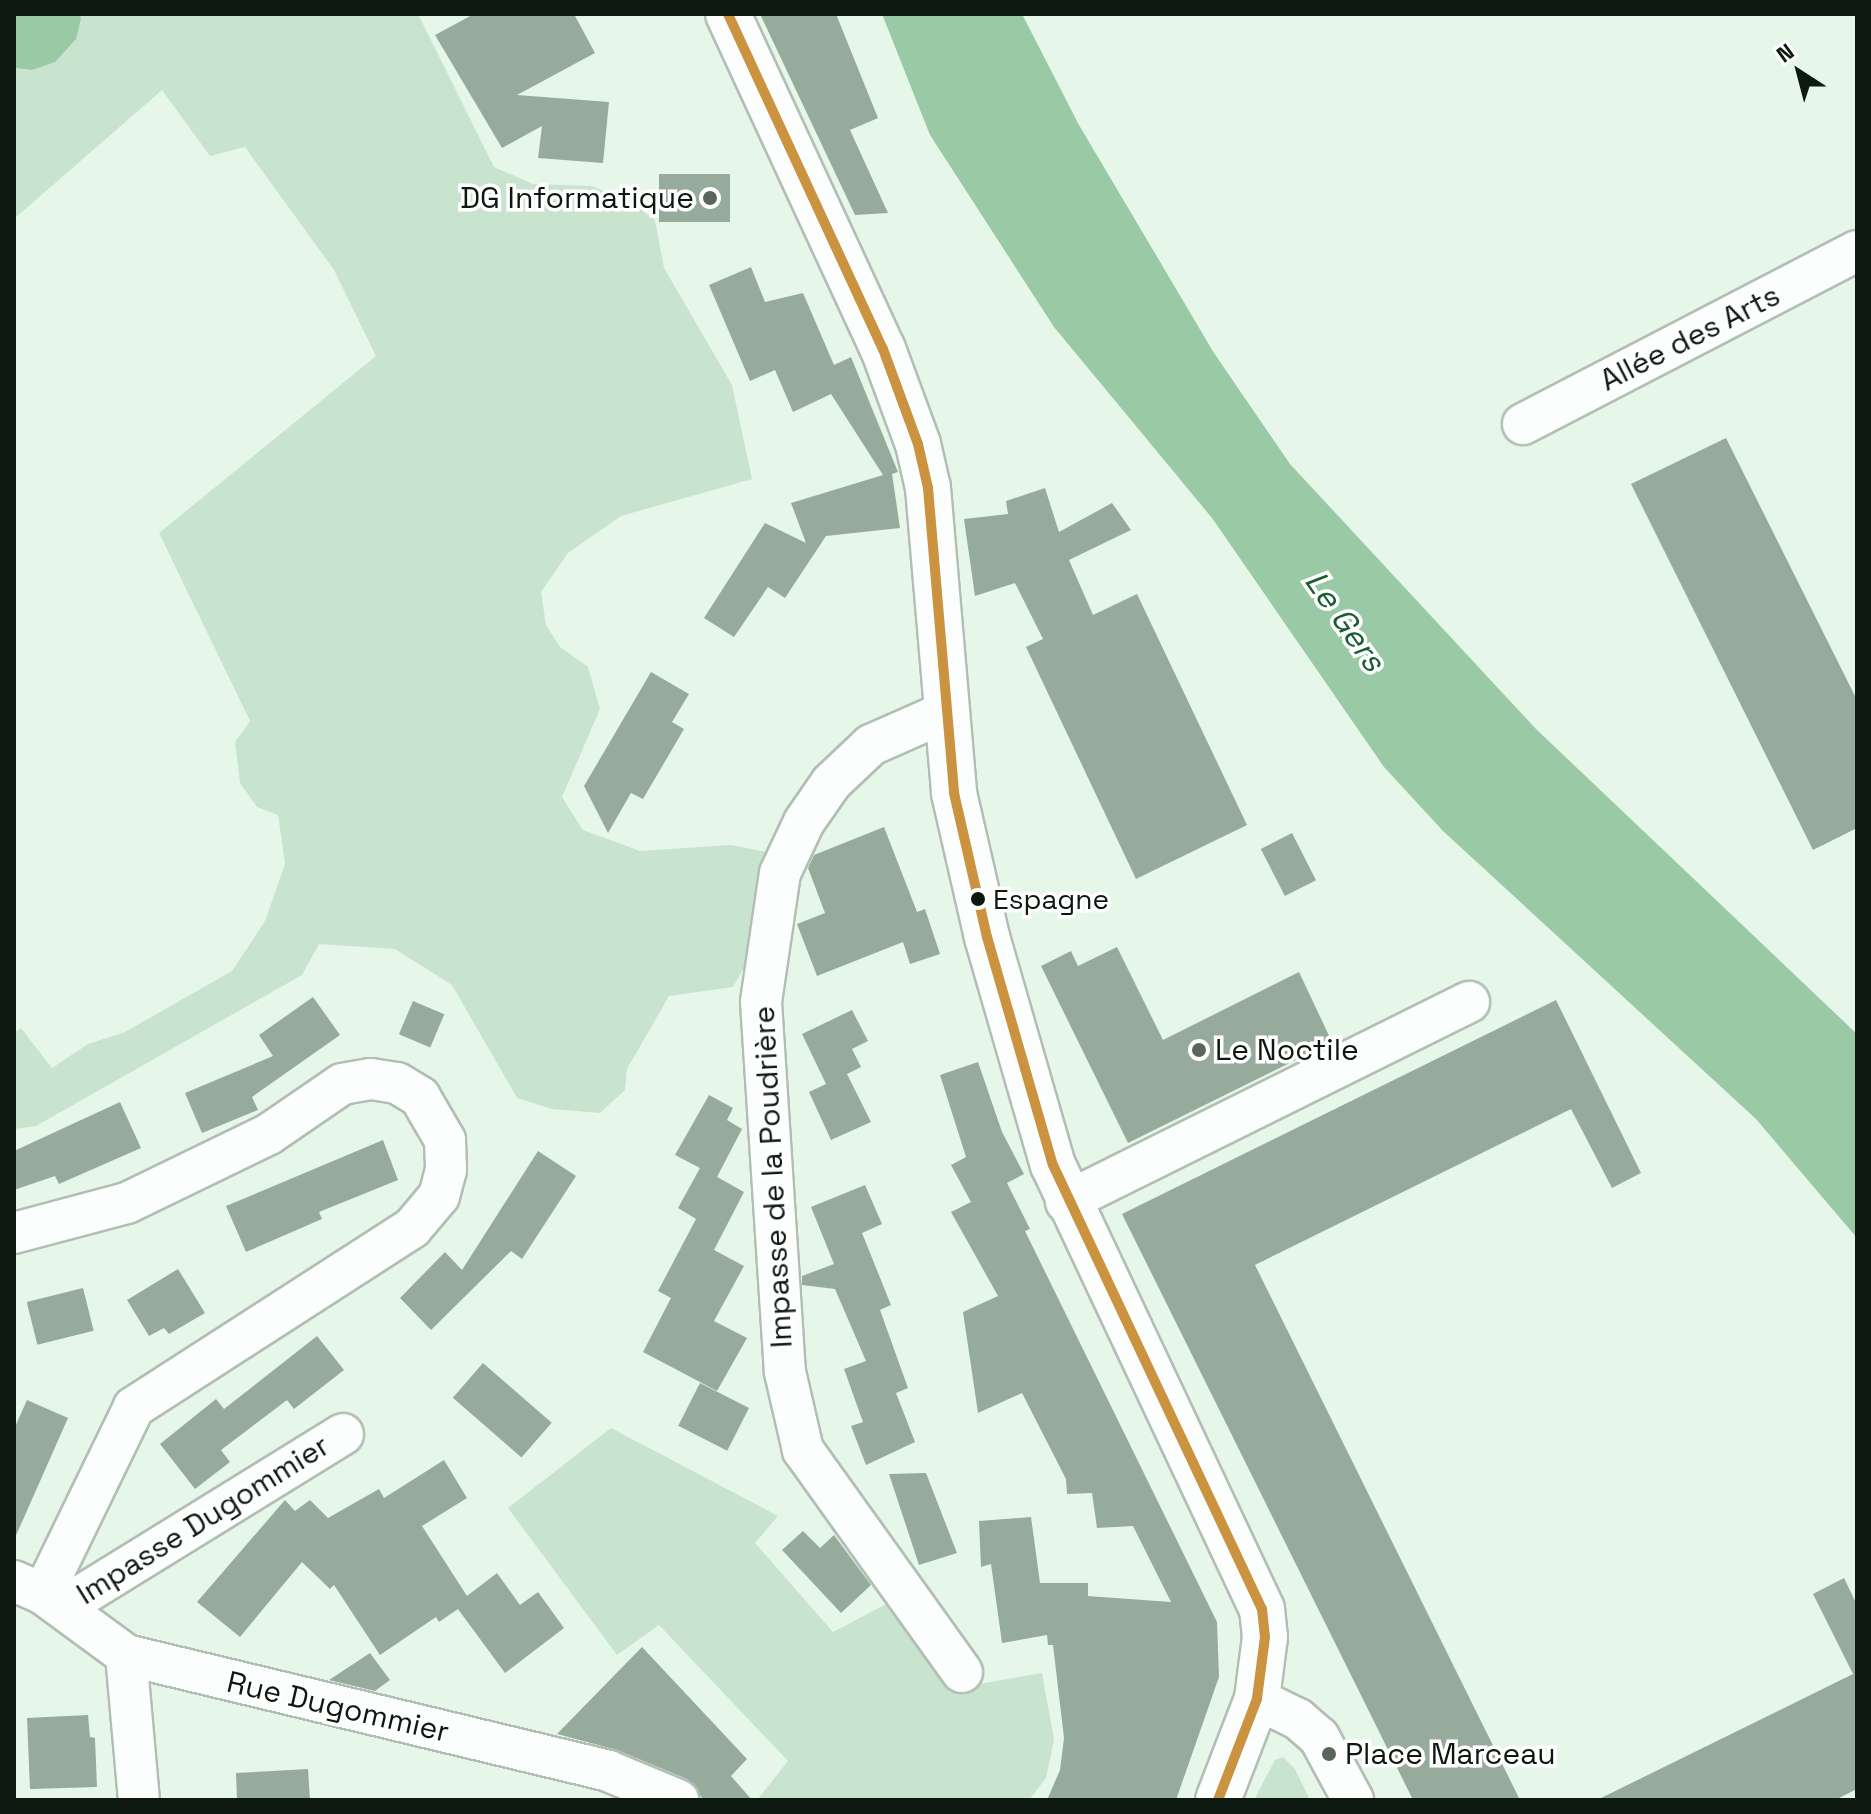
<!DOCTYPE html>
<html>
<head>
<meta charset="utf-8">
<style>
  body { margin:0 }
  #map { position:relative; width:1871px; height:1814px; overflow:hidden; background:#e6f7e9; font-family:"Space Grotesk",sans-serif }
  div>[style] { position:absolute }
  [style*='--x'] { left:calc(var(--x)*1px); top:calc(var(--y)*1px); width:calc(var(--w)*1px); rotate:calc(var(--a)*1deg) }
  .green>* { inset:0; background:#c8e4ce }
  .water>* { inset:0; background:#9acaa5 }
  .building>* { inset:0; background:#97ab9c; transform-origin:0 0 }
  .roads { filter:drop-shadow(2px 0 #b2beb4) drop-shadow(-2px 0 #b2beb4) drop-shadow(0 2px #b2beb4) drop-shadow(0 -2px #b2beb4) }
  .street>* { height:40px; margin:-20px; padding:0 20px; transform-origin:20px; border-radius:20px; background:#fbfefc }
  .secondary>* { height:44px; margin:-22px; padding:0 22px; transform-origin:22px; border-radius:22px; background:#fbfefc }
  .bus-1>* { height:10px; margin:-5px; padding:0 5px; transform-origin:5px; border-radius:5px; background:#cb9340 }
  .dots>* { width:22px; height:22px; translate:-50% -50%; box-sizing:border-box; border:4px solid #fff; border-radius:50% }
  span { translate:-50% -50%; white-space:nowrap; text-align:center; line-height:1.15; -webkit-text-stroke:7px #fff; paint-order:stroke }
  .bus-label { font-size:28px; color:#0d1810 }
  .left { translate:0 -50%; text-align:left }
  .poi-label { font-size:30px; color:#0d1810 }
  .right { translate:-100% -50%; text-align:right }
  .street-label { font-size:30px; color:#0d1810 }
  .water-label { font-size:32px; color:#195d31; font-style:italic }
  .frame { position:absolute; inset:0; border:16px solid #0d1810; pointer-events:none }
  .north { position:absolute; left:1759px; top:32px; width:80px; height:80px; -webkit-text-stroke:6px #fff; paint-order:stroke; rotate:324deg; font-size:22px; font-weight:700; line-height:32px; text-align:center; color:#0d1810 }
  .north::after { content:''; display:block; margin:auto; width:28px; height:36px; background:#0d1810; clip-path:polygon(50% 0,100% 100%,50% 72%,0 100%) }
</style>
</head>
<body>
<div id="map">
  <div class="green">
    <div style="clip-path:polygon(80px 14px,418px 14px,494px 167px,533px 184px,592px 186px,629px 201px,655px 220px,664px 268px,732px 385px,752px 479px,621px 516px,568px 553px,541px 592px,546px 625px,560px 647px,588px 667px,600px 709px,562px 797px,583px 830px,640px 851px,731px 845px,771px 853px,753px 952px,733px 987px,669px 996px,627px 1069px,625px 1090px,600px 1113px,552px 1109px,517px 1098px,452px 985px,395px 949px,319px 944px,302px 975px,36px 1126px,14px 1129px,14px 1033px,21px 1028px,52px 1068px,88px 1044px,125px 1032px,232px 971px,265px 921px,285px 864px,278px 815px,257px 807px,240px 783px,235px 742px,250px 721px,159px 533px,376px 356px,334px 270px,245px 147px,210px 156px,162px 90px,14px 219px,14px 68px,32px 70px,81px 20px)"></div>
    <div style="clip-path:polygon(611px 1428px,778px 1516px,755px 1543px,833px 1632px,890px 1602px,955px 1688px,1042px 1673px,1054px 1739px,1046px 1778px,1029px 1800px,757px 1800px,788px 1761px,659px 1625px,617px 1655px,508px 1508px)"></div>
    <div style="clip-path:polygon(1283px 1757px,1295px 1769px,1310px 1800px,1254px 1800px,1275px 1760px)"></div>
  </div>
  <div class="water">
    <div style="clip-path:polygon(14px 14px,80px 14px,81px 19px,76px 39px,55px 62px,32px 70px,14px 68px)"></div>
    <div style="clip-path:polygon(882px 14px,1022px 14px,1079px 125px,1214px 353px,1290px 464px,1536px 729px,1857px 1034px,1857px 1238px,1756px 1119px,1443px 831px,1384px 767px,1212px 518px,1054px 327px,930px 135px)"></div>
  </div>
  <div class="building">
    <div style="clip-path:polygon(474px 14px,574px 14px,595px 53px,517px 95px,609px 102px,603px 163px,538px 158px,542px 126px,502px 148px,435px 35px)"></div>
    <div style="clip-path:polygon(760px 14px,836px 14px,878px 118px,850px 130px,888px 213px,855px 215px)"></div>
    <div style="left:730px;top:174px;width:48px;height:71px;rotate:90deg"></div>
    <div style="clip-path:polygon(751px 267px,765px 302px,803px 293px,834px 365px,851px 357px,898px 472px,892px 474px,900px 528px,826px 536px,785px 598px,768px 587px,734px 637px,704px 618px,765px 523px,806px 543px,791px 503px,883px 475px,831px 394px,793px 412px,775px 370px,750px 381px,709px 285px)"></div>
    <div style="clip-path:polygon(1726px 438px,1857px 700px,1857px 828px,1813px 850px,1631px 484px)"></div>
    <div style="clip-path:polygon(1045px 488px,1059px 532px,1112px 503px,1131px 530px,1069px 560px,1093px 615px,1137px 594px,1247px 825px,1136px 879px,1026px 647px,1043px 639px,1015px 583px,975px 596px,964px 519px,1008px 514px,1006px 501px)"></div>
    <div style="clip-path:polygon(651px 672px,689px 694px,672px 722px,684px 729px,643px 799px,631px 793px,608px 833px,584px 786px)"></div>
    <div style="clip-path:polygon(884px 827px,917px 912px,925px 909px,940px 954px,910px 964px,903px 942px,817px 976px,797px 924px,825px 913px,808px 868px,814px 855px)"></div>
    <div style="left:1292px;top:833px;width:53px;height:35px;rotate:63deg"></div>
    <div style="clip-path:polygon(1117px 947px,1163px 1040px,1299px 972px,1332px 1042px,1128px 1143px,1041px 966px,1071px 951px,1078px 966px)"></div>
    <div style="clip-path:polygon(313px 997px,340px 1035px,252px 1097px,258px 1110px,202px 1133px,185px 1093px,273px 1056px,259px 1035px)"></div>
    <div style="clip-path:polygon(1556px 1000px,1641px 1173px,1612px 1188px,1571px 1109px,1255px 1265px,1520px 1800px,1413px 1800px,1122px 1214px)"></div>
    <div style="left:413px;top:1001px;width:34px;height:36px;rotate:23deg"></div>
    <div style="clip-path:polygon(852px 1010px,868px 1041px,852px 1049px,861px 1067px,847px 1074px,871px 1122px,831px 1140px,809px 1092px,826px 1084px,802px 1034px)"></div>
    <div style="clip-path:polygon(978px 1062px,1002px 1132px,1024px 1174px,1007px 1183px,1030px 1229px,1025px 1231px,1217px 1622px,1219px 1677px,1176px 1800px,1047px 1800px,1060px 1770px,1064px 1738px,1053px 1645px,1048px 1645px,1047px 1635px,1002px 1643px,991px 1564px,981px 1567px,979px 1521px,1031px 1517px,1040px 1583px,1088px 1583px,1088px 1596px,1171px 1602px,1133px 1526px,1097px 1528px,1092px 1493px,1067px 1494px,1066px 1479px,1022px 1393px,978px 1413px,963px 1312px,998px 1296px,951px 1212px,971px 1202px,951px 1165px,966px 1157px,940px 1075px)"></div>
    <div style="clip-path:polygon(709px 1095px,733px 1108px,727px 1120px,742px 1129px,717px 1177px,710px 1173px,744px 1192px,714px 1250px,744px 1266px,714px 1321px,747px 1338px,717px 1391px,643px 1352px,671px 1298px,658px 1291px,696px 1219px,678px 1208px,700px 1168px,675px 1155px)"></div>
    <div style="clip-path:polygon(120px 1102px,141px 1148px,59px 1184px,55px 1176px,14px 1190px,14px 1151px)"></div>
    <div style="clip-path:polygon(383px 1140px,398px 1180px,319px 1212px,322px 1219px,246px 1252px,226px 1206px)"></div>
    <div style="clip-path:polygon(538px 1151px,576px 1176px,522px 1259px,511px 1251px,431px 1330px,400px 1298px,445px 1252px,462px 1270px)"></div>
    <div style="clip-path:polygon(865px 1185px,882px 1224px,862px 1233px,891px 1305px,880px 1310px,908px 1388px,896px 1393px,915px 1442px,866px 1465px,851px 1426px,863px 1422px,844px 1369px,866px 1361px,835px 1289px,802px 1285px,802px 1276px,834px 1264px,811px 1207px)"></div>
    <div style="clip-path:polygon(178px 1269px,205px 1313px,169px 1334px,164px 1328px,149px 1336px,127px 1300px)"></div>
    <div style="left:83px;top:1288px;width:44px;height:58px;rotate:76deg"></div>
    <div style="clip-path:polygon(317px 1336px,344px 1370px,294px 1409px,287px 1400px,221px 1450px,230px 1462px,195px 1489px,160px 1444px,216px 1399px,224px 1409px)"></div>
    <div style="left:483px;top:1363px;width:91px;height:46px;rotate:41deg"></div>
    <div style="left:700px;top:1383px;width:55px;height:48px;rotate:27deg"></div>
    <div style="clip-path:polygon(27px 1400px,68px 1418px,14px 1540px,14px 1429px)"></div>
    <div style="clip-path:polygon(444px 1460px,467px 1498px,422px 1526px,467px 1596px,497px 1573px,520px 1605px,538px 1592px,564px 1628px,505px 1673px,458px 1609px,439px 1622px,436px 1617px,380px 1655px,334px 1585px,330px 1589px,302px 1562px,240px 1637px,197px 1602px,285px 1500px,295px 1511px,310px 1500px,328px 1518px,379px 1489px,384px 1498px)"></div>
    <div style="clip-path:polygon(926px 1473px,957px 1553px,919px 1565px,889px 1474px)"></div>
    <div style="clip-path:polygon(803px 1531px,820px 1548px,834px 1535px,871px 1585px,841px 1613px,782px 1550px)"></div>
    <div style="clip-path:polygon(1844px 1578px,1857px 1605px,1857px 1789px,1835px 1800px,1597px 1800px,1853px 1674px,1813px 1594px)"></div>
    <div style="clip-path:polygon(642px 1647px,747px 1759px,731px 1776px,752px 1800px,704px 1800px,687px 1779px,617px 1750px,557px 1734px)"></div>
    <div style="clip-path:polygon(370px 1653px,390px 1680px,375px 1691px,329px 1680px)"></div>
    <div style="clip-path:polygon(88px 1715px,90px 1737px,95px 1738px,97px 1787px,30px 1789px,27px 1718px)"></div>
    <div style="clip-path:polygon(308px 1769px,310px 1800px,237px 1800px,236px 1773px)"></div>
  </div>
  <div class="roads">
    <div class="street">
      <div style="--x:1523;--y:424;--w:376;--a:-27.4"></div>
      <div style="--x:948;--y:711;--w:84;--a:156.2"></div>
      <div style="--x:871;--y:745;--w:55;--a:136.5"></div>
      <div style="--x:831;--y:783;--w:47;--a:124.7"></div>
      <div style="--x:804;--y:822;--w:56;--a:115.2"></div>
      <div style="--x:780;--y:873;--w:130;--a:98.4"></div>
      <div style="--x:761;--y:1002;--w:371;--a:86.3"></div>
      <div style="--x:785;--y:1372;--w:80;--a:77"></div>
      <div style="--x:803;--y:1450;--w:273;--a:54.4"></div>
      <div style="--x:1066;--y:1202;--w:450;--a:-26.4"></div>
      <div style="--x:14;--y:1233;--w:117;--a:-14.9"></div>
      <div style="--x:127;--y:1203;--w:158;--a:-25.9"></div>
      <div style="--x:269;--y:1134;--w:88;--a:-34.4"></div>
      <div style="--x:342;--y:1084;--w:29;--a:-10"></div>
      <div style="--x:371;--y:1079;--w:26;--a:9"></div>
      <div style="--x:397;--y:1083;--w:27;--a:31"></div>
      <div style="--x:420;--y:1097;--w:50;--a:59.8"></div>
      <div style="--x:445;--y:1140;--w:30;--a:88"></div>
      <div style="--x:446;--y:1170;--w:27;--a:105"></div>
      <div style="--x:439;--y:1196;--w:42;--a:130.2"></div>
      <div style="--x:412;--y:1228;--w:331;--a:147.2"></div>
      <div style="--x:134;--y:1407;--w:208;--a:115.9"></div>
      <div style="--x:14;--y:1581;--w:32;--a:24"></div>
      <div style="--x:43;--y:1594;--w:103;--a:36.3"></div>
      <div style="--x:126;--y:1655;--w:496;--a:13.5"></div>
      <div style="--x:608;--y:1771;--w:76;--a:22.5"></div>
      <div style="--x:63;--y:1607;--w:329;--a:-31.7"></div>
      <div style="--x:126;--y:1655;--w:146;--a:84.9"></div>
      <div style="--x:1257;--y:1699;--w:46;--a:26"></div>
      <div style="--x:1298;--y:1719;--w:28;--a:41"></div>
      <div style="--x:1319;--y:1737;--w:72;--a:61.6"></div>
    </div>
    <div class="secondary">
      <div style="--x:728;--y:14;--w:369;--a:65.2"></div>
      <div style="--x:883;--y:349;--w:101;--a:69.8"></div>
      <div style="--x:918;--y:444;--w:45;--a:77.2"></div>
      <div style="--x:928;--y:488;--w:306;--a:85.1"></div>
      <div style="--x:954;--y:793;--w:148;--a:77.1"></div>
      <div style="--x:987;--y:937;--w:237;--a:73.9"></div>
      <div style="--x:1053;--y:1165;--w:491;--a:64.8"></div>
      <div style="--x:1262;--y:1609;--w:28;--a:84"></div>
      <div style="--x:1265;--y:1637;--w:63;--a:97.4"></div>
      <div style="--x:1257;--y:1699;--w:108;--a:111.1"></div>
    </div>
  </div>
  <div class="bus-1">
    <div style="--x:728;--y:14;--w:369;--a:65.2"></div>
    <div style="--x:883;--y:349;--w:101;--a:69.8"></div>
    <div style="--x:918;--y:444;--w:45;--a:77.2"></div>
    <div style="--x:928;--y:488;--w:306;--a:85.1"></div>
    <div style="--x:954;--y:793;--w:148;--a:77.1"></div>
    <div style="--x:987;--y:937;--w:237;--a:73.9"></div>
    <div style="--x:1053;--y:1165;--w:491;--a:64.8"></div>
    <div style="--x:1262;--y:1609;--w:28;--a:84"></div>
    <div style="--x:1265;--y:1637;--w:63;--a:97.4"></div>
    <div style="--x:1257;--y:1699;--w:108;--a:111.1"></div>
  </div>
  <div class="dots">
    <div style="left:710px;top:198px;background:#59665c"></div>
    <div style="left:978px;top:899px;background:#0d1810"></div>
    <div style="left:1199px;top:1050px;background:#59665c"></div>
    <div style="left:1329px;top:1754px;background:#59665c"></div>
  </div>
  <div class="bus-label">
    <span class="left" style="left:993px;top:899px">Espagne</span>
  </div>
  <div class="poi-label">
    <span class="right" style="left:694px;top:198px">DG Informatique</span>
    <span class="left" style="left:1215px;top:1050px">Le Noctile</span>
    <span class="left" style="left:1345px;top:1754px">Place Marceau</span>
  </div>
  <div class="street-label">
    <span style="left:1690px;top:338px;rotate:-27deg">Allée des Arts</span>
    <span style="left:773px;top:1177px;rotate:-93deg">Impasse de la Poudrière</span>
    <span style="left:203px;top:1520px;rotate:-32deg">Impasse Dugommier</span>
    <span style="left:338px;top:1707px;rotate:13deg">Rue Dugommier</span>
  </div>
  <div class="water-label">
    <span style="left:1345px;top:621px;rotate:55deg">Le Gers</span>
  </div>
  <div class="frame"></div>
  <div class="north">N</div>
</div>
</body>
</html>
